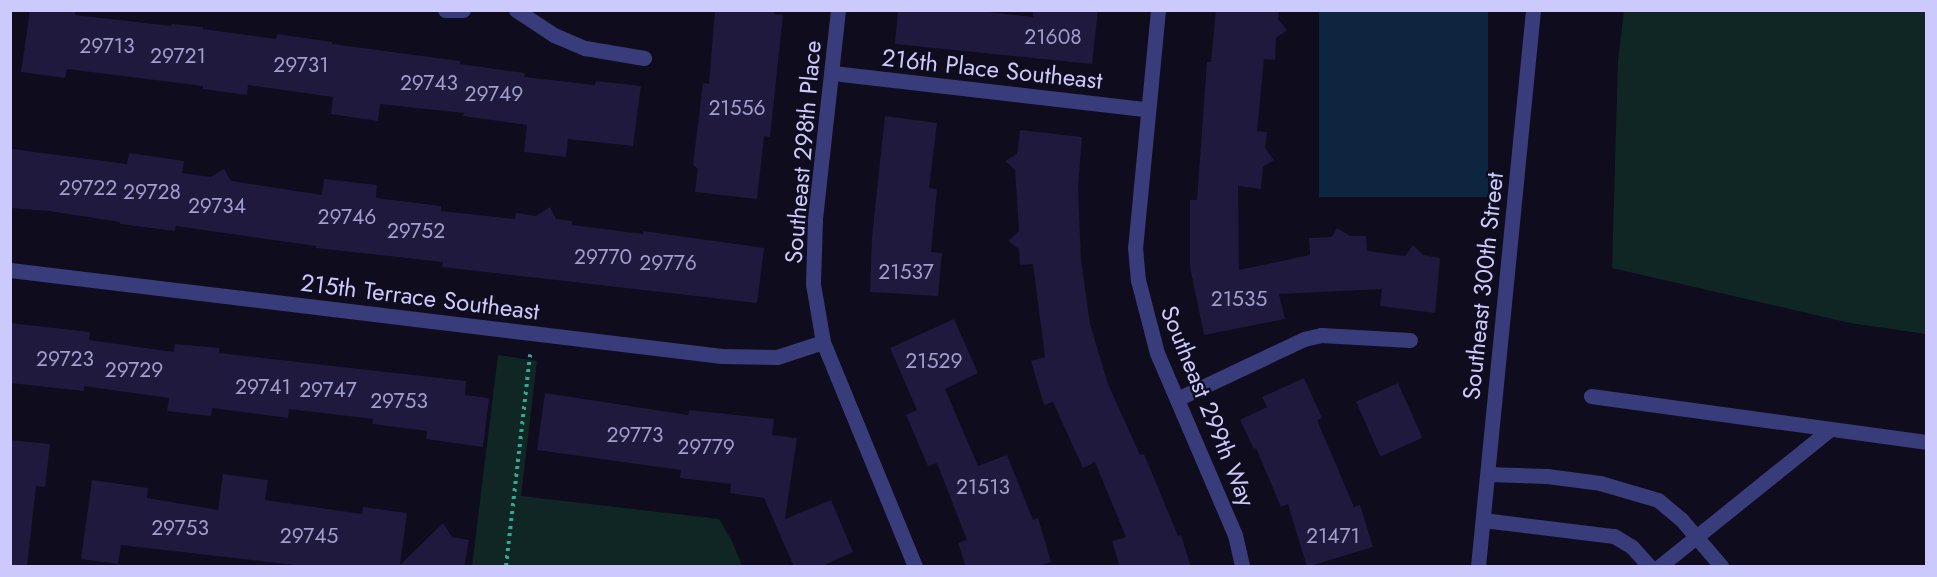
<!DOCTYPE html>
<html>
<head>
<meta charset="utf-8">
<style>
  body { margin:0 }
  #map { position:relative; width:1937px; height:577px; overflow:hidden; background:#0e0c1d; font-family:Jost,sans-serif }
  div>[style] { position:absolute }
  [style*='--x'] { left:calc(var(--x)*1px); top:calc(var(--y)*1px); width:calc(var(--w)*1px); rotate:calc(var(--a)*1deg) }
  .green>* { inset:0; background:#102624 }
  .water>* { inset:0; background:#0e2540; transform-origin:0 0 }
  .building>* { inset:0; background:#1e193d; transform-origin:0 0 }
  .path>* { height:4px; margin-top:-2px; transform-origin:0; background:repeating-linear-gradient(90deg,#32a998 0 3px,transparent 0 7.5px) }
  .minor>* { height:15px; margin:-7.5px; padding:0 7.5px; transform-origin:7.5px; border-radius:7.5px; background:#393c7a }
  span { translate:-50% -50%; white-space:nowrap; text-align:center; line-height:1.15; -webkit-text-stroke:4.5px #0e0c1d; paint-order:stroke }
  .number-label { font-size:21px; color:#a09ecd }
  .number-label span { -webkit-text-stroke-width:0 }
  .street-label { font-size:24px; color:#cccafd }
  .frame { position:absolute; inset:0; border:12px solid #cccafd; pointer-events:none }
</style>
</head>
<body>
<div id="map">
  <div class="green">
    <div style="clip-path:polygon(1624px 11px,1926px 11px,1926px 334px,1850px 323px,1612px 268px,1618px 61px)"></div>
    <div style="clip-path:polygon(498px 355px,537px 361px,521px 496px,719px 519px,732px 541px,742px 566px,472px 566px)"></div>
  </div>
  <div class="water">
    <div style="left:1319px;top:11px;width:169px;height:186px"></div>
  </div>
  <div class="building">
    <div style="clip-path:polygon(30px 10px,75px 10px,75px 15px,171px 26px,172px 24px,203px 27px,203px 29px,276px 39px,277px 34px,332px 42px,332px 44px,460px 61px,460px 64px,525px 73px,524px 77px,595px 85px,596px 81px,641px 86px,633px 146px,568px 139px,566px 157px,524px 152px,527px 125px,463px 116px,464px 113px,380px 104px,378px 121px,331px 114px,333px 97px,248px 85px,247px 95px,203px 89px,203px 86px,67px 69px,65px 78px,21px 72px)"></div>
    <div style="clip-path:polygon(715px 10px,774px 10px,774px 14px,783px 15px,770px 137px,764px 136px,757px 199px,695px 192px,698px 169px,693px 165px,703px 83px,709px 84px)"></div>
    <div style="clip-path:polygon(898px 10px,970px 10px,1033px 17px,1033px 10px,1098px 10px,1092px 64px,895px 44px)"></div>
    <div style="clip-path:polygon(1216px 10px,1279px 10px,1278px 19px,1287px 30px,1276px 38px,1275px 60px,1264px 59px,1257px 131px,1267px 132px,1265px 148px,1274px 160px,1263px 167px,1261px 189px,1238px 186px,1239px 270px,1310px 255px,1309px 238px,1332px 237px,1337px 228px,1350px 236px,1366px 236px,1367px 251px,1405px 256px,1413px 245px,1423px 255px,1440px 258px,1435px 313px,1380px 306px,1382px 289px,1279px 294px,1285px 319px,1204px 335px,1190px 267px,1190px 200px,1197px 200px,1207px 62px,1211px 62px)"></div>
    <div style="clip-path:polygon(885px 116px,937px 123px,929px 188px,937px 189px,931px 252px,942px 253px,938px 296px,870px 292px,872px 237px)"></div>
    <div style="clip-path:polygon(1020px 130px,1082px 137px,1078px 188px,1081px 260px,1090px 324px,1108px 384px,1140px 455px,1144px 454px,1178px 536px,1181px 535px,1191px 567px,1120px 567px,1112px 541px,1126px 537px,1095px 462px,1083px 468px,1053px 402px,1044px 405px,1031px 361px,1045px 357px,1033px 264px,1020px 265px,1019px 249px,1008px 241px,1019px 231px,1015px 170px,1005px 161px,1017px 154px)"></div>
    <div style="clip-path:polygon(12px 149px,127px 164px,129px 153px,184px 161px,182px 173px,211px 177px,224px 169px,231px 181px,322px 195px,324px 179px,377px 185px,376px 198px,441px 206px,441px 211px,515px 219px,516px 213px,536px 216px,550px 207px,556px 219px,572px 221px,572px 225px,643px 234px,643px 231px,764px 248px,757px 303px,442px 267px,443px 262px,316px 248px,316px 246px,176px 226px,175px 231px,120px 224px,120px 222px,49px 211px,10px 208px)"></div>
    <div style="clip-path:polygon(954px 319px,978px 373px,945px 389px,978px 466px,1007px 455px,1033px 520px,1038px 518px,1051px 562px,1036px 567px,966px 567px,958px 543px,967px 540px,937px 463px,928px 466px,906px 415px,917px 410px,890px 348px)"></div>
    <div style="clip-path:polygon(10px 323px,90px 332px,89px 340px,174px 352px,175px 344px,219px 348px,219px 353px,466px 381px,465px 395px,489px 398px,483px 447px,426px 439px,427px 431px,373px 424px,373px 419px,289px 409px,288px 418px,212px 408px,211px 416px,167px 411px,169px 398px,84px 386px,84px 391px,10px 383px)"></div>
    <div style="clip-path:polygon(1304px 378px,1322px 418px,1317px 420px,1354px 507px,1360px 505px,1373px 547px,1307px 567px,1288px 504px,1281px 507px,1256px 448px,1254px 449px,1240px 420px,1267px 407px,1262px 397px)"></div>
    <div style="left:1398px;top:383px;width:60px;height:46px;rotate:66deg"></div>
    <div style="clip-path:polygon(545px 393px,688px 415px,689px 410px,774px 419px,772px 435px,797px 438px,785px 519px,831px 500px,853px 552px,820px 567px,794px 567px,764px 498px,730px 493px,731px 484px,680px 478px,681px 470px,537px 450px)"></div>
    <div style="clip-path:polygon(10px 440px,50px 444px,45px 487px,36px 486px,27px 567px,10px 567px)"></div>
    <div style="clip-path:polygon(223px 474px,268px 480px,265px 500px,362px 514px,363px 507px,407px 513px,400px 565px,443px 523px,452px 537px,469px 540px,464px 567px,313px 567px,121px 545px,118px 564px,81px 559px,92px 480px,148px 488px,147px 498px,218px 510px)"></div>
  </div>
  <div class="path">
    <div style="--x:506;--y:566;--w:213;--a:-83.5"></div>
  </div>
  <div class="minor">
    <div style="--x:445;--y:10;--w:18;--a:0"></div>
    <div style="--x:516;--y:10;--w:45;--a:33.3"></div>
    <div style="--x:554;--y:35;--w:34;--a:23"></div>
    <div style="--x:585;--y:48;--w:60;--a:9.6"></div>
    <div style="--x:838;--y:10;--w:210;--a:96.3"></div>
    <div style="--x:815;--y:219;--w:65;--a:91.8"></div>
    <div style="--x:813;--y:284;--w:59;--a:80.2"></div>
    <div style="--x:823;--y:342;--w:242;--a:67.7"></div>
    <div style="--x:1158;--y:10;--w:238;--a:95.5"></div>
    <div style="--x:1135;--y:247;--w:33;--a:85"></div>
    <div style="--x:1138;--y:280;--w:75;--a:75.4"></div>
    <div style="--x:1157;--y:353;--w:198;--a:66.8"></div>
    <div style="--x:1235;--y:535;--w:32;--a:77"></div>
    <div style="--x:833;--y:73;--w:315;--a:6.6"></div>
    <div style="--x:10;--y:270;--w:717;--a:6.89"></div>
    <div style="--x:722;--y:356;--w:55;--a:1"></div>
    <div style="--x:777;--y:357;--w:48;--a:-18.1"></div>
    <div style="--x:1591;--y:396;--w:338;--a:7.8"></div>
    <div style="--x:1177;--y:399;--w:140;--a:-25.3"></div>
    <div style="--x:1304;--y:339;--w:17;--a:-13"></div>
    <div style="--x:1321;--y:335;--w:89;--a:3.2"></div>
    <div style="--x:1488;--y:474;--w:59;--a:1.9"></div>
    <div style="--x:1547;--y:476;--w:53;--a:7.5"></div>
    <div style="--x:1600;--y:483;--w:60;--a:16.3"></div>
    <div style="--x:1658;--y:500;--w:30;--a:40"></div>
    <div style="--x:1681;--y:519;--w:62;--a:49.6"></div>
    <div style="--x:1483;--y:520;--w:132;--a:7"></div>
    <div style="--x:1614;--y:536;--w:21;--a:31"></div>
    <div style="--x:1632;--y:547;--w:25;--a:48"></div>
    <div style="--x:1478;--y:566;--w:559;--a:-84.35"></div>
    <div style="--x:1660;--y:566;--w:217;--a:-38.8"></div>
  </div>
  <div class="number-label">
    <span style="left:1053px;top:37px">21608</span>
    <span style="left:107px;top:46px">29713</span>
    <span style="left:178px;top:56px">29721</span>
    <span style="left:301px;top:65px">29731</span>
    <span style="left:429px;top:83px">29743</span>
    <span style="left:494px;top:94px">29749</span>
    <span style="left:737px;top:108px">21556</span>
    <span style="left:88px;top:188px">29722</span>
    <span style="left:152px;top:192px">29728</span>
    <span style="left:217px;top:206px">29734</span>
    <span style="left:347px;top:217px">29746</span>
    <span style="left:416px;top:231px">29752</span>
    <span style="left:603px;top:257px">29770</span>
    <span style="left:668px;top:263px">29776</span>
    <span style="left:906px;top:272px">21537</span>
    <span style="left:1239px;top:299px">21535</span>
    <span style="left:65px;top:359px">29723</span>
    <span style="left:934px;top:361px">21529</span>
    <span style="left:134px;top:370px">29729</span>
    <span style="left:263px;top:387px">29741</span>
    <span style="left:328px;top:390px">29747</span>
    <span style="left:399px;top:401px">29753</span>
    <span style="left:635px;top:435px">29773</span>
    <span style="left:706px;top:447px">29779</span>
    <span style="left:983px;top:487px">21513</span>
    <span style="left:180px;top:528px">29753</span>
    <span style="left:309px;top:536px">29745</span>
    <span style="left:1333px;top:536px">21471</span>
  </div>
  <div class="street-label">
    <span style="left:992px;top:69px;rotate:6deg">216th Place Southeast</span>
    <span style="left:803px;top:152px;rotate:-85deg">Southeast 298th Place</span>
    <span style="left:1483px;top:286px;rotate:-84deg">Southeast 300th Street</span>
    <span style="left:420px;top:297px;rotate:7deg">215th Terrace Southeast</span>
    <span style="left:1208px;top:406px;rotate:68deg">Southeast 299th Way</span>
  </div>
  <div class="frame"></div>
</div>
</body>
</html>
